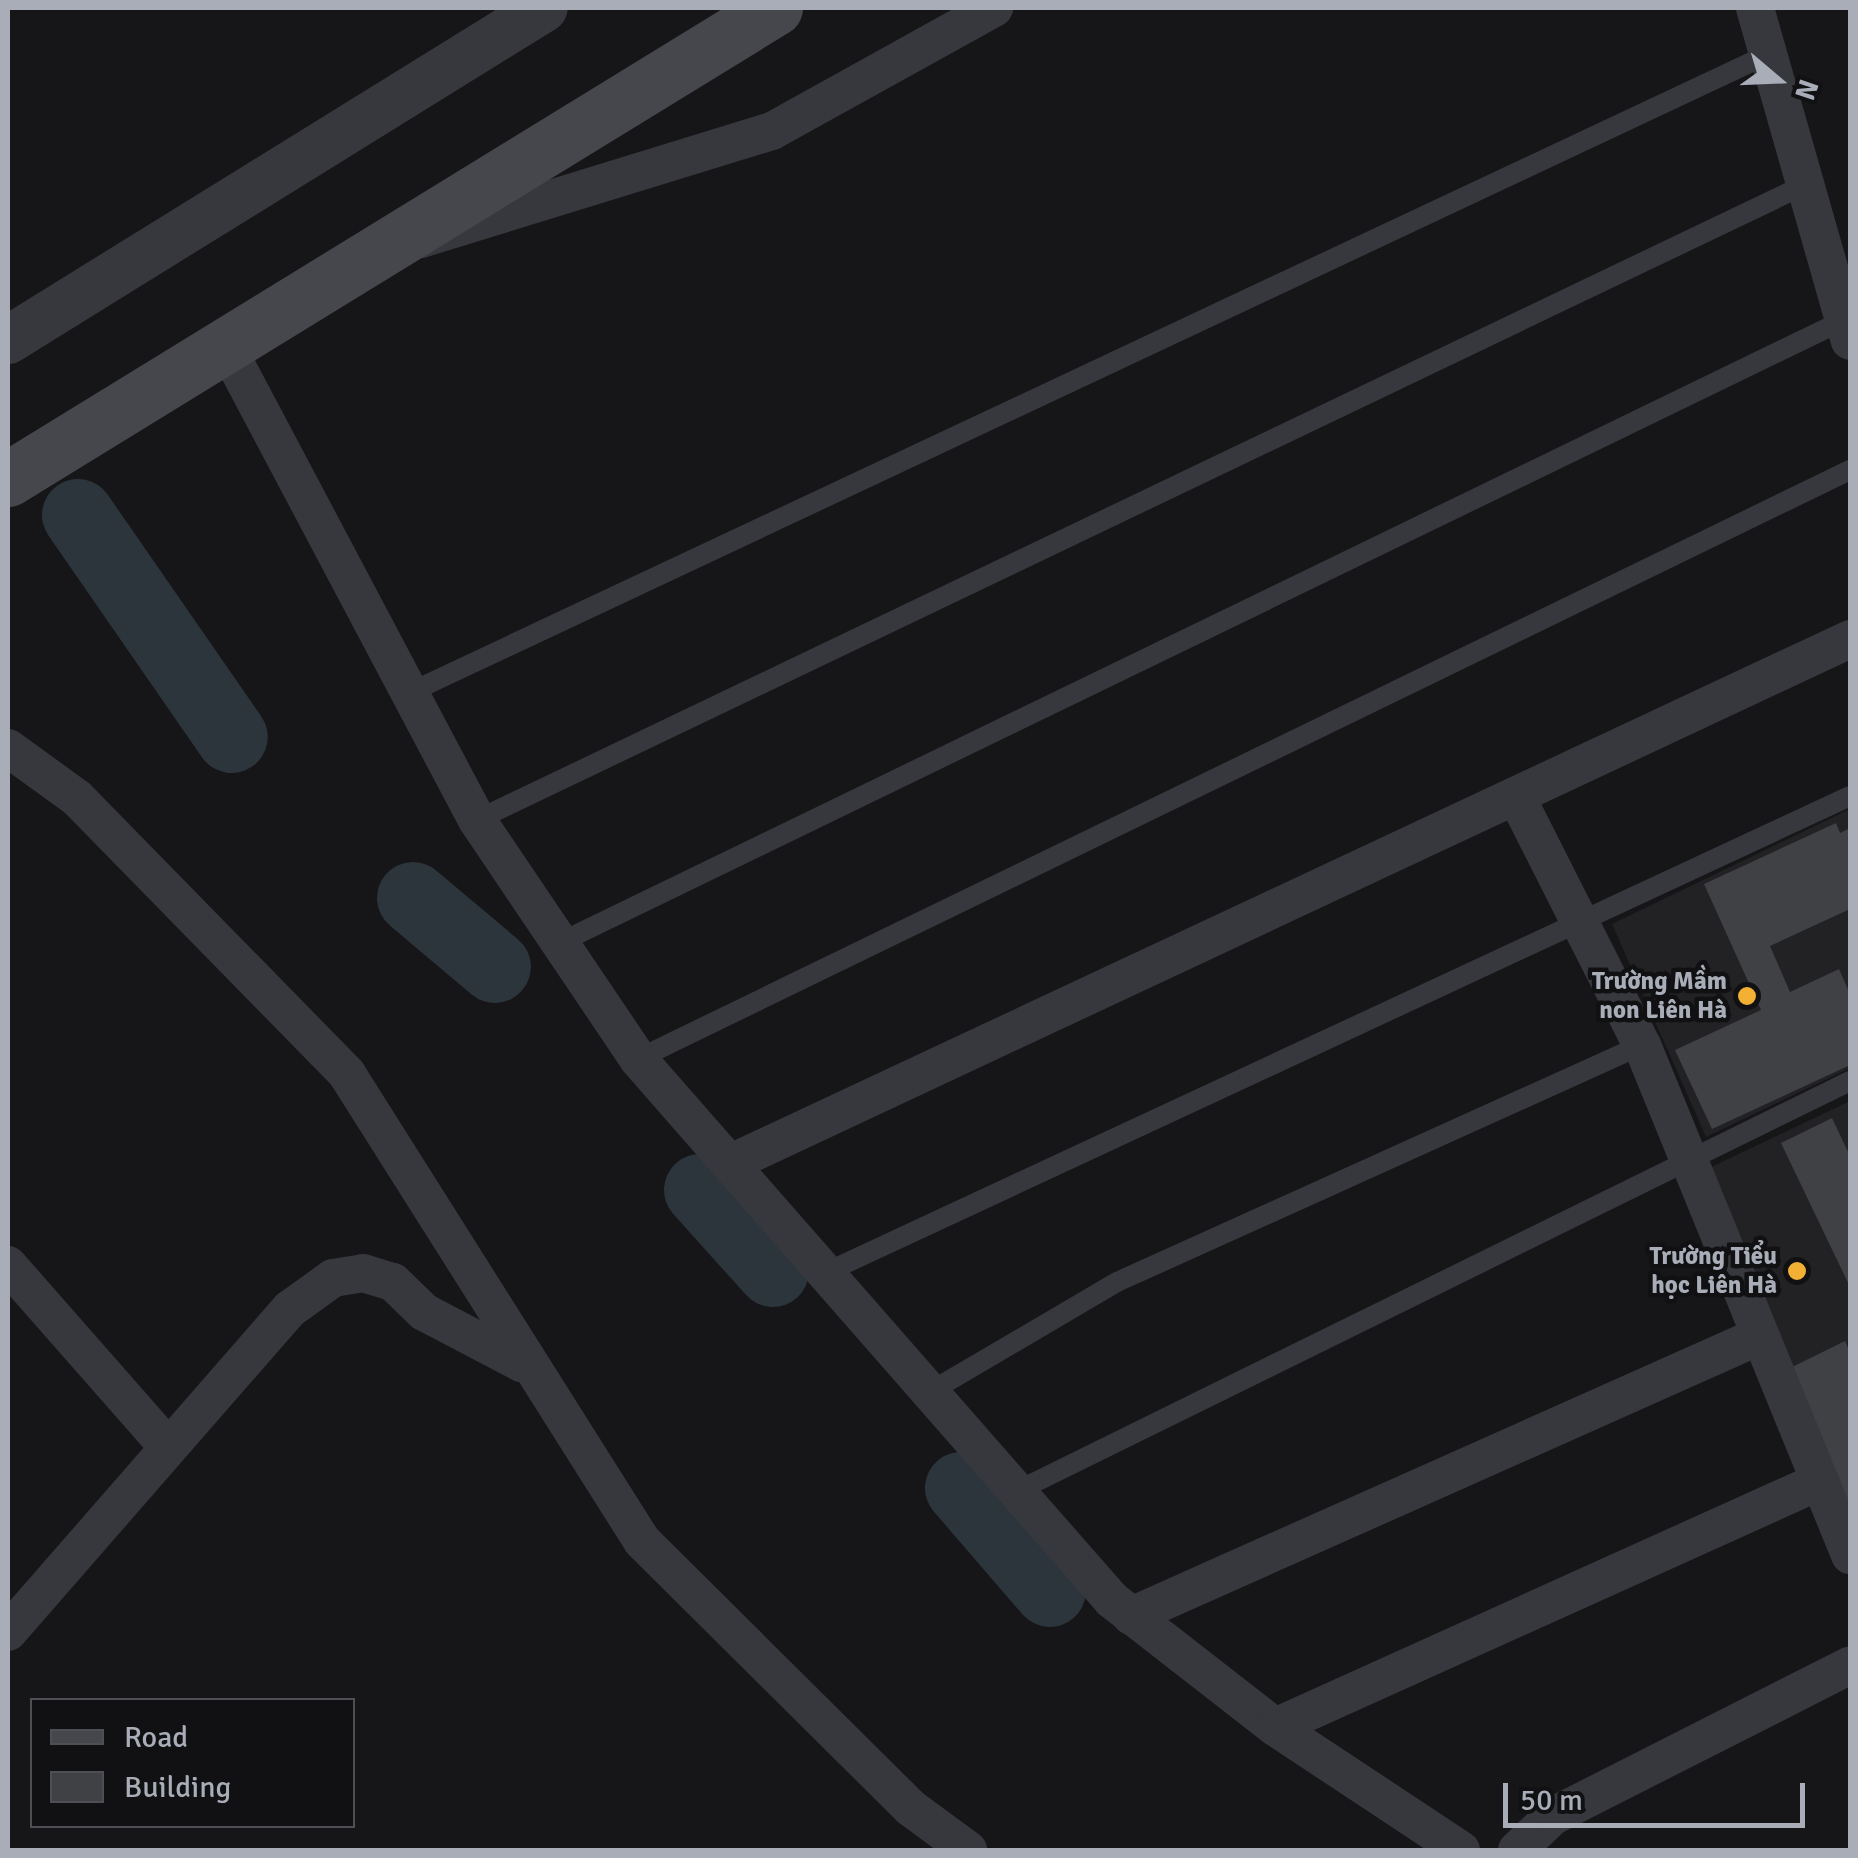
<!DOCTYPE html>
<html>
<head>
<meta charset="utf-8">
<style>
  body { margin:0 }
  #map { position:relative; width:1858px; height:1858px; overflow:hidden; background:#161618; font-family:Signika,sans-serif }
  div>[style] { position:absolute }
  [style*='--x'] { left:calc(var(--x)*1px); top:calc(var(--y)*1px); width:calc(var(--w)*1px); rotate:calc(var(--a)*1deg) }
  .built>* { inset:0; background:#222225 }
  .river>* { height:72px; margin:-36px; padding:0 36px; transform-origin:36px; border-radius:36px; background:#2c353c }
  .building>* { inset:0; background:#404145 }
  .service>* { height:20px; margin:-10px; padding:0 10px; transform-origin:10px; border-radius:10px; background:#37383d }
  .minor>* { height:38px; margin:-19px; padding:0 19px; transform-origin:19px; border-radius:19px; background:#37383d }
  .tertiary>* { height:48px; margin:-24px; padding:0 24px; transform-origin:24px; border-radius:24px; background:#37383d }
  .secondary>* { height:55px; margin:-27.5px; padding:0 27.5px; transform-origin:27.5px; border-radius:27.5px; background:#45474d }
  .dots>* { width:28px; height:28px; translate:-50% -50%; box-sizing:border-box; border:5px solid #111113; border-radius:50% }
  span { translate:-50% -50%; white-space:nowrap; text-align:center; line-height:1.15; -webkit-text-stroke:9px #111113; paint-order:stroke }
  .poi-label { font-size:25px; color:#a8adb8; font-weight:700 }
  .right { translate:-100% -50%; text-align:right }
  .frame { position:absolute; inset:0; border:10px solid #a8adb8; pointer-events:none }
  .legend { position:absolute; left:30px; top:1698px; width:325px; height:130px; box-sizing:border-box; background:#111113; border:2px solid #4d4f55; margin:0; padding:12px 18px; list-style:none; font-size:30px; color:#a8adb8 }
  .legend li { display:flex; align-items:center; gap:20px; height:50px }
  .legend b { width:50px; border:2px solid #4d4f55 }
  .north { position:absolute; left:1728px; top:30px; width:100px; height:100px; -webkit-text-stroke:8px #111113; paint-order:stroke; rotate:109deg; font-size:28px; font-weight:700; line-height:40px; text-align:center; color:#a8adb8 }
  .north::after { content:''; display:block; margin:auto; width:35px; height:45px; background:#a8adb8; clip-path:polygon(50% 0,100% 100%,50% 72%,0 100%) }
  .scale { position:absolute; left:1503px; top:1783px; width:302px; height:45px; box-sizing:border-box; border:5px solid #a8adb8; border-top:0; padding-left:12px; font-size:30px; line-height:35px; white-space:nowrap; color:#a8adb8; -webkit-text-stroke:8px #111113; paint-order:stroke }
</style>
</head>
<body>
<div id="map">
  <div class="built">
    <div style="clip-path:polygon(1850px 809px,1850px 1068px,1706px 1137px,1612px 924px)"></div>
    <div style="clip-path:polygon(1850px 1101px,1850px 1529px,1705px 1170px)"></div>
  </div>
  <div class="river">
    <div style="--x:78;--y:515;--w:270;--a:55.3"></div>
    <div style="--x:413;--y:898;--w:107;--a:40.1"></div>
    <div style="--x:700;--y:1190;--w:109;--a:48"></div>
    <div style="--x:961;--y:1488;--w:136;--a:49.2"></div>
  </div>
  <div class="building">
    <div style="clip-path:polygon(1836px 823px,1840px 833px,1850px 828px,1850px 909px,1770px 946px,1790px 992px,1839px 969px,1850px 994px,1850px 1065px,1712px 1129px,1675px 1050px,1761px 1010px,1704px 884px)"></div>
    <div style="clip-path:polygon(1832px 1118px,1850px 1156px,1850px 1287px,1781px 1143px)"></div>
    <div style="clip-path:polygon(1845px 1341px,1850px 1352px,1850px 1514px,1782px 1372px)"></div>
  </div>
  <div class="service">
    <div style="--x:411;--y:692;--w:1493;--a:-25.17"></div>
    <div style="--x:477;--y:820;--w:1467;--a:-25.57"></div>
    <div style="--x:557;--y:944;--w:1428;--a:-25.87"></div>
    <div style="--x:638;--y:1059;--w:1348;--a:-25.92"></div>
    <div style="--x:827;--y:1272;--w:1128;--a:-24.95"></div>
    <div style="--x:933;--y:1390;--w:213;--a:-30.4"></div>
    <div style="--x:1117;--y:1282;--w:576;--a:-24.3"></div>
    <div style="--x:1013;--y:1493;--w:933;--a:-26.21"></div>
  </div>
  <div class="minor">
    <div style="--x:1755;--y:8;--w:346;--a:74.1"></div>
    <div style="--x:421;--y:239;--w:367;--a:-17.1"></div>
    <div style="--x:772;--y:131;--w:254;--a:-29"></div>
    <div style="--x:226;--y:346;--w:536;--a:62.1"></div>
    <div style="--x:477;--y:820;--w:288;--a:56"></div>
    <div style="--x:638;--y:1059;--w:719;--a:48.78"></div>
    <div style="--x:1112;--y:1600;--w:207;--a:37.9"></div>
    <div style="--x:1275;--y:1727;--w:223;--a:33.5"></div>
    <div style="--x:8;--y:748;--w:85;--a:35.9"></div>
    <div style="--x:77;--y:798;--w:386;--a:45.6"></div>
    <div style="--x:347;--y:1074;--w:552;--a:57.72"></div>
    <div style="--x:642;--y:1541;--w:379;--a:44.8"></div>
    <div style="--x:911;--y:1808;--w:71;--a:36.4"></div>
    <div style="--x:1518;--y:800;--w:275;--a:63.2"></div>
    <div style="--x:1642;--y:1045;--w:551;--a:67.81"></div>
    <div style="--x:731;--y:1163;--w:1236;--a:-25.09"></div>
    <div style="--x:8;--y:1265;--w:242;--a:48.7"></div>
    <div style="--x:1131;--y:1616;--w:685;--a:-24.02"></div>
    <div style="--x:8;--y:1632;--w:429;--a:-48.9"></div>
    <div style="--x:290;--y:1309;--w:53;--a:-35.8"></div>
    <div style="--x:333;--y:1278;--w:30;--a:-9"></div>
    <div style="--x:363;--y:1273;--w:31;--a:17"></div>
    <div style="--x:393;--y:1282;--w:43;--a:44.1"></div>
    <div style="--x:424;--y:1312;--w:110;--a:27.7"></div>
    <div style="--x:1275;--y:1727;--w:598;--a:-24.29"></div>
    <div style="--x:1517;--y:1850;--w:50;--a:-43.4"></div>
    <div style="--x:1553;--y:1816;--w:333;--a:-26.9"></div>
  </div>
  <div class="tertiary">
    <div style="--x:8;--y:340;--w:630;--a:-31.77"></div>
  </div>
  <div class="secondary">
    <div style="--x:8;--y:479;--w:900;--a:-31.55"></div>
  </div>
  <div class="dots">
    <div style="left:1747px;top:996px;background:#f2b134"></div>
    <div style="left:1797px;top:1271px;background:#f2b134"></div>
  </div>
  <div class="poi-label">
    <span class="right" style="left:1727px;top:996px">Trường Mầm<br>non Liên Hà</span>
    <span class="right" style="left:1777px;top:1271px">Trường Tiểu<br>học Liên Hà</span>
  </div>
  <div class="frame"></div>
  <ul class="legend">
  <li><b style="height:12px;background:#45474d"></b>Road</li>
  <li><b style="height:28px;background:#404145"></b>Building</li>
  </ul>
  <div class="north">N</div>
  <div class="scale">50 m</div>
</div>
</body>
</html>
